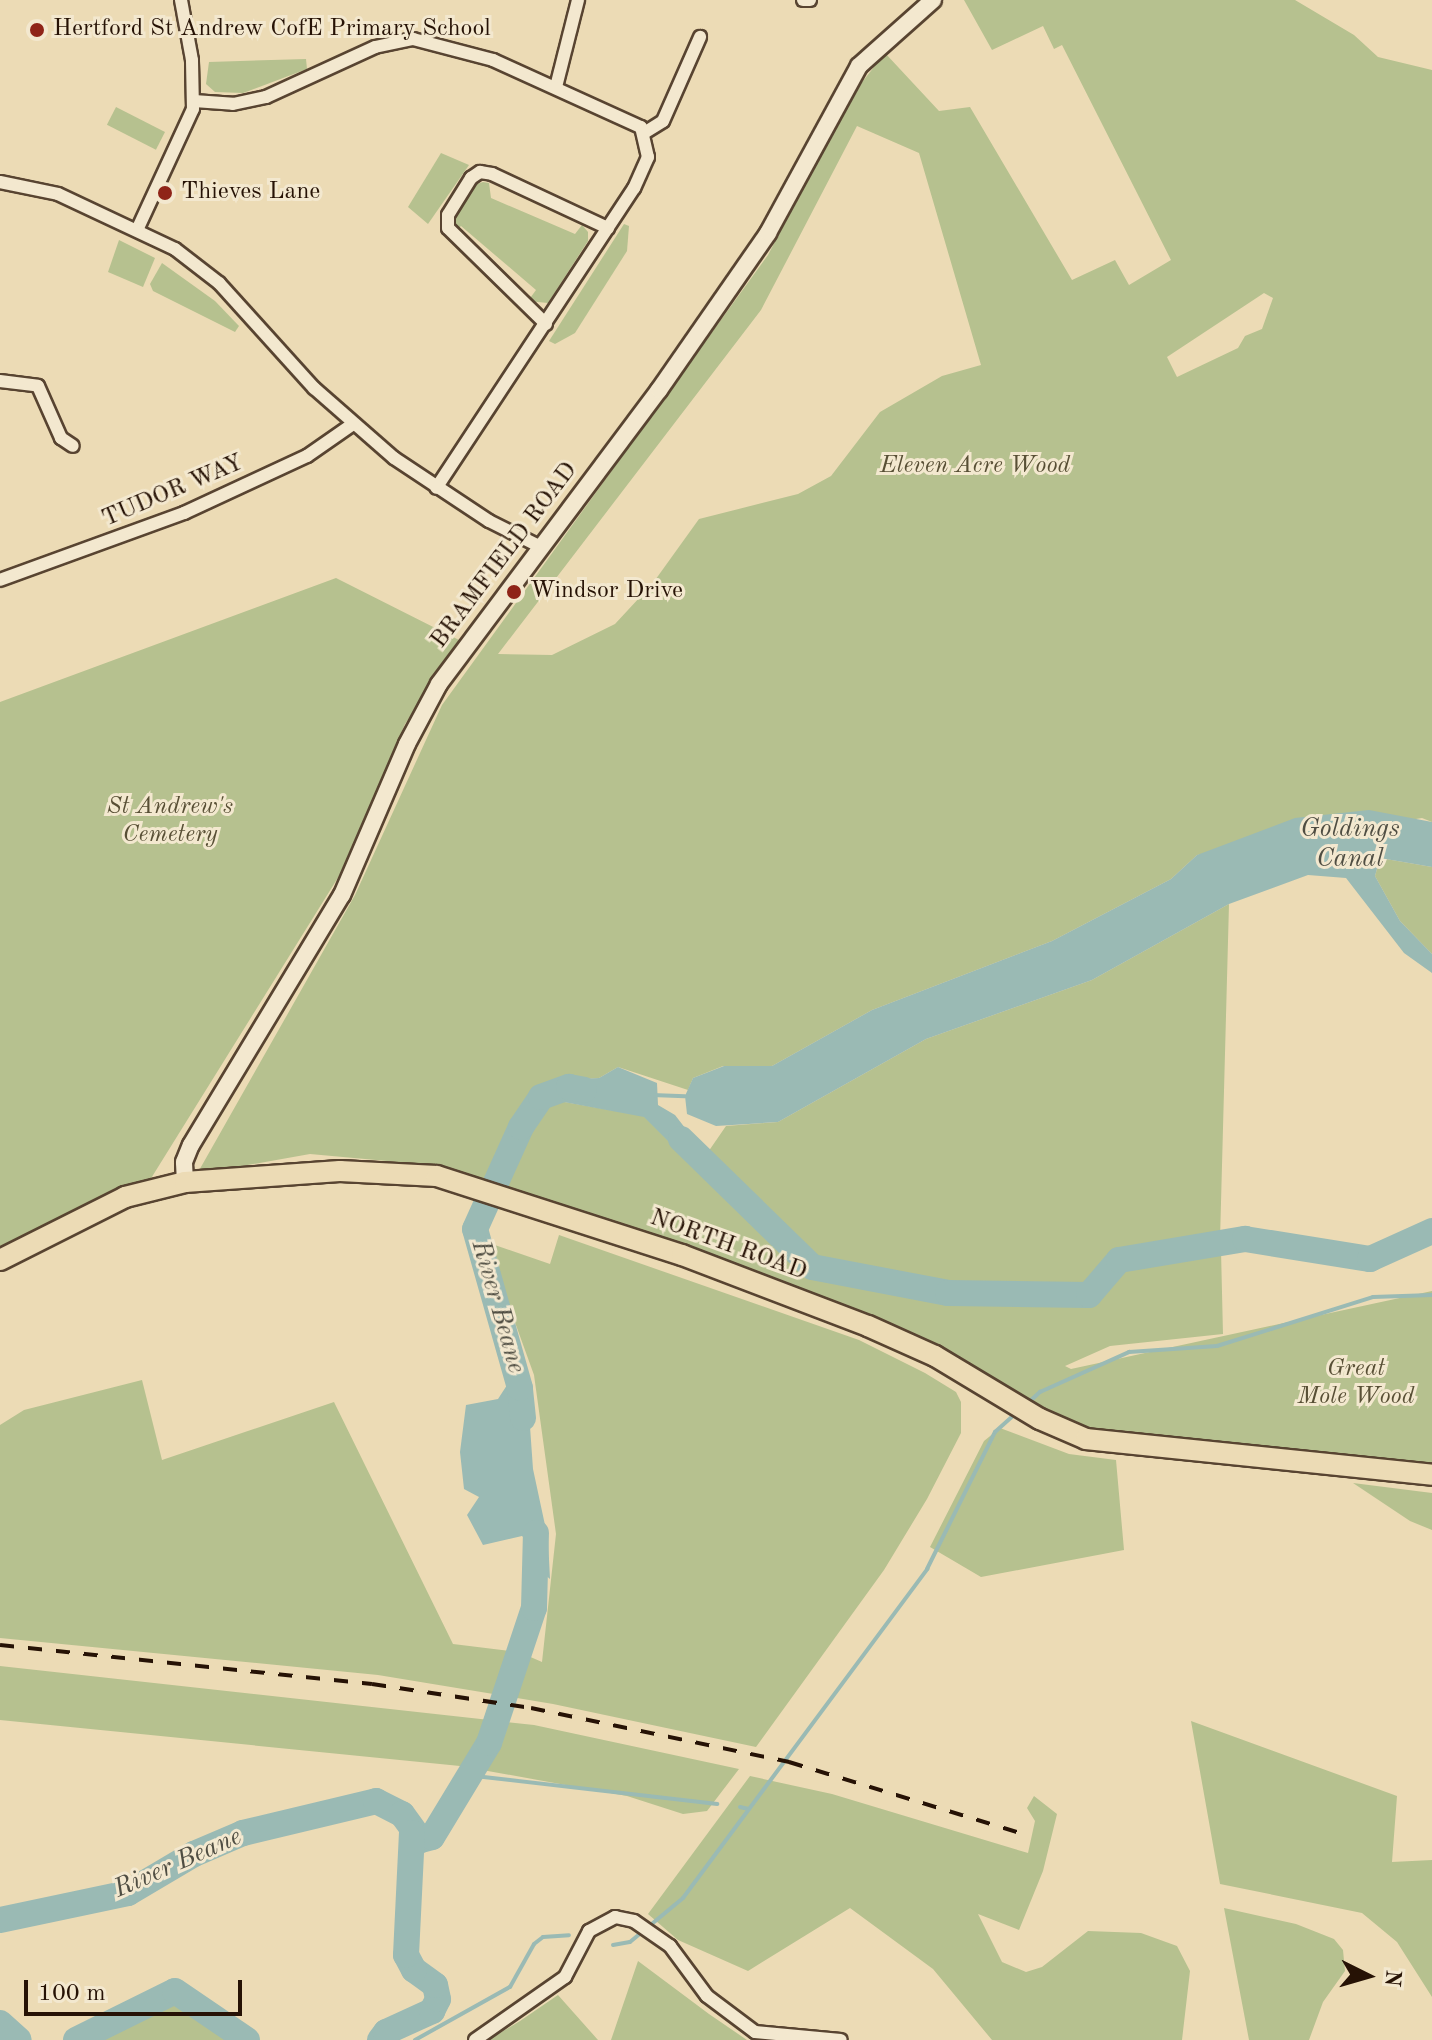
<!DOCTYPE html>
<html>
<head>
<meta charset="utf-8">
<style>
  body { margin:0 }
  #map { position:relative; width:1432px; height:2040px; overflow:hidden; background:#ecdbb5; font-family:"Old Standard TT",serif }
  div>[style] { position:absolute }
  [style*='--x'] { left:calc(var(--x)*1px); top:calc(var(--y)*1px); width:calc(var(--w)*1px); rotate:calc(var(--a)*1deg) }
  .green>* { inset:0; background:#b6c18f; transform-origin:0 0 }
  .water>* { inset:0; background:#9abab4 }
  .stream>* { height:4px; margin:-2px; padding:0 2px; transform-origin:2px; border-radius:2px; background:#9abab4 }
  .river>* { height:26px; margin:-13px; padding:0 13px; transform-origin:13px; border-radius:13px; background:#9abab4 }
  .roads { filter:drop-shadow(2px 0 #584431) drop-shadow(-2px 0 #584431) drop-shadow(0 2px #584431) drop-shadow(0 -2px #584431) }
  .minor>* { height:12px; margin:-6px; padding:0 6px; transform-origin:6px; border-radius:6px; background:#f3e8cf }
  .tertiary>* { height:16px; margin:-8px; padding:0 8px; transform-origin:8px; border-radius:8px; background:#f3e8cf }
  .primary>* { height:20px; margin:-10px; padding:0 10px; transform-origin:10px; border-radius:10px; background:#ecdbb5 }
  .rail>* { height:4px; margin-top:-2px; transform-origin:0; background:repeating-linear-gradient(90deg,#261205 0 14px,transparent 0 28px) }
  .dots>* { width:22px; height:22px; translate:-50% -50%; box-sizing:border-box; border:4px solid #f3e8cf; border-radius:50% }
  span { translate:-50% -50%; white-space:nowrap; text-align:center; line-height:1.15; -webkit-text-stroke:6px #f3e8cf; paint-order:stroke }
  .poi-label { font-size:24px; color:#261205 }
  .left { translate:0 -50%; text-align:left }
  .park-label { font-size:24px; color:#584f35; font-style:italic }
  .street-label { font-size:24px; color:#261205 }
  .water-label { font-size:26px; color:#4f4d42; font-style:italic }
  .north { position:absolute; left:1328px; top:1936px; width:80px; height:80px; -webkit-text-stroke:6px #f3e8cf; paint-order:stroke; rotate:95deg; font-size:22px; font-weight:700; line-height:32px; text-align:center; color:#261205 }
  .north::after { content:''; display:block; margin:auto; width:28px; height:36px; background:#261205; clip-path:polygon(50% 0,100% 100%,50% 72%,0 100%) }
  .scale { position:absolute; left:24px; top:1980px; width:218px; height:36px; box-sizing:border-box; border:4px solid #261205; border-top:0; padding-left:10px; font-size:24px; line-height:28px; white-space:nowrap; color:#261205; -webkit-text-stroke:6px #f3e8cf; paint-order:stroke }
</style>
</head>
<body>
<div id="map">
  <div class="green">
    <div style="clip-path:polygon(evenodd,964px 0,1295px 0,1354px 35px,1378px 57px,1432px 70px,1432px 822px,1422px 818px,1197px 855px,1171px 879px,1052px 941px,872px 1010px,772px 1066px,723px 1066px,693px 1078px,688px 1090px,618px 1067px,599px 1078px,558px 1081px,532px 1096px,508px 1144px,523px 1140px,553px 1100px,644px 1116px,799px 1264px,846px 1282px,959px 1301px,1087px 1301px,1122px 1267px,1221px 1250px,1223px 1334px,1110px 1346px,1065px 1366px,1071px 1369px,1432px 1291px,1432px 1467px,1083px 1429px,1051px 1419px,938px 1351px,476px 1179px,398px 1162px,310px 1154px,197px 1174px,355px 895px,442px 705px,768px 255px,852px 95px,885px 53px,939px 111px,970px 107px,1072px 280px,1115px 260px,1129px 285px,1171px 260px,1062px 45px,1054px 49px,1043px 26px,992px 50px,964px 0,857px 126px,919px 153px,981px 365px,942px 376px,880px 412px,831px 476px,798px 494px,699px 519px,653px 583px,615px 624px,552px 655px,498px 654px,761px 310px,857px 126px,964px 0,1264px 293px,1273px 298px,1262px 329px,1245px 336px,1238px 348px,1177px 377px,1167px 357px,1264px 293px)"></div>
    <div style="clip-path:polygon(306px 59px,307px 69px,243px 93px,215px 92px,206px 84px,209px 62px)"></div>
    <div style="left:116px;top:107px;width:55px;height:20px;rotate:27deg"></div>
    <div style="clip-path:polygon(441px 153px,469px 165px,428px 224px,408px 207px)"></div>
    <div style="clip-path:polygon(483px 182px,489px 183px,491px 198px,575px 234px,582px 225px,588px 232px,588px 241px,548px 303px,528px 301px,536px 290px,461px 226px,453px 233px,450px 215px,471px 186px)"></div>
    <div style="clip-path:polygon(624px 224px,629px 226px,627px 251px,575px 333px,555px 344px,549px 341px)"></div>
    <div style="clip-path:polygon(119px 240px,155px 258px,143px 287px,108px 272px)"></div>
    <div style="clip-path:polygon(162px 263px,215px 301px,239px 326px,235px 332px,153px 291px,150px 284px)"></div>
    <div style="clip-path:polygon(336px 578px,461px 641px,405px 724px,339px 876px,150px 1180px,0 1248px,0 702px)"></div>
    <div style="clip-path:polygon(1380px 858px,1432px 867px,1432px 954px,1400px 921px,1375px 876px)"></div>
    <div style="clip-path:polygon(1229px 904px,1220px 1240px,1126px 1249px,1085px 1285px,1070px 1287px,974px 1288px,925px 1281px,838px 1267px,814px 1258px,708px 1160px,706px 1155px,726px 1126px,778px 1122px,926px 1039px,1092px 980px)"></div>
    <div style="clip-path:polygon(559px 1235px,859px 1340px,925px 1373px,956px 1392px,961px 1402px,961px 1433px,927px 1499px,884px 1570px,756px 1747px,553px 1704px,378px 1675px,0 1638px,0 1425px,24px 1410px,142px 1380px,162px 1460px,334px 1402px,453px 1644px,519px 1652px,542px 1662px,556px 1534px,534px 1375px,486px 1242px,550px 1264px)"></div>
    <div style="clip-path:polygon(1000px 1428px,1069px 1454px,1116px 1460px,1124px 1550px,981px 1577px,930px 1547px,984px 1441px)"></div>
    <div style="clip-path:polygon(1353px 1483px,1432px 1493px,1432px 1530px,1410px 1521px)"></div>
    <div style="clip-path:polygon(0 1666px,534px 1725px,739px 1769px,707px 1811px,683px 1814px,627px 1796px,460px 1766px,0 1720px)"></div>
    <div style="clip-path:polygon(1191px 1721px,1397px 1796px,1392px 1862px,1432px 1860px,1432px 1997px,1397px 1942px,1362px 1913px,1220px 1884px)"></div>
    <div style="clip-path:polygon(750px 1776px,832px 1794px,1028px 1853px,1035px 1821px,1027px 1808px,1034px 1796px,1057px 1814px,1043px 1871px,1019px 1930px,978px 1914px,1002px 1962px,1026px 1972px,1042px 1967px,1088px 1931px,1141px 1933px,1177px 1946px,1190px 1971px,1182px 2040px,992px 2040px,933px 1969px,850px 1908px,748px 1971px,678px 1940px,648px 1914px)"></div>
    <div style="clip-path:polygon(1224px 1908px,1296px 1924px,1334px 1939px,1343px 1950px,1345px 1971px,1323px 2002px,1309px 2040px,1249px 2040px)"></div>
    <div style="clip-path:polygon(638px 1961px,709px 2014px,747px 2040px,611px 2040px)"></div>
    <div style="clip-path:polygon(558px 1995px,598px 2040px,488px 2040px,520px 2021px)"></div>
    <div style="clip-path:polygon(176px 1999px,233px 2040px,94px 2040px,167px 2000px)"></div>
  </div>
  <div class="water">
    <div style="clip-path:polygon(1369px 810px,1432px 822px,1432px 867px,1380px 858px,1375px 876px,1400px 921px,1432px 954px,1432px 973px,1404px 953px,1346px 878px,1308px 875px,1229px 904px,1092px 980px,926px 1039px,778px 1122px,716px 1126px,687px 1114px,685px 1096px,693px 1078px,724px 1066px,772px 1066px,872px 1010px,1052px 941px,1171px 879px,1197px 855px,1295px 818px)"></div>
    <div style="clip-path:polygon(618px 1067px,657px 1083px,658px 1105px,675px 1115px,706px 1155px,700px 1173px,644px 1117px,553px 1100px,548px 1087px,558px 1080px,599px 1078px)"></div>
    <div style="clip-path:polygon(509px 1382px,527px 1384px,533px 1469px,548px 1539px,550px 1579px,531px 1563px,532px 1546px,522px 1536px,483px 1545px,467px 1515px,479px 1497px,464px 1489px,460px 1452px,466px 1405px,498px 1399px)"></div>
  </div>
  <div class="stream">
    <div style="--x:652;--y:1095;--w:33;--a:2"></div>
    <div style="--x:1027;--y:1404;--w:18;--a:-43"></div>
    <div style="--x:1040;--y:1392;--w:98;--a:-24.2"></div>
    <div style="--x:1129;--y:1352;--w:88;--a:-3.9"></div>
    <div style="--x:1217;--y:1346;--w:164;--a:-17.4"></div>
    <div style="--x:1373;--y:1297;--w:59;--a:-1.9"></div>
    <div style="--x:466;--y:1775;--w:253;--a:6.6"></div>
    <div style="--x:740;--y:1807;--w:9;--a:13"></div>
    <div style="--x:613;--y:1945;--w:17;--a:-10"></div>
    <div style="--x:630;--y:1942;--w:69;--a:-39.7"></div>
    <div style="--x:683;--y:1898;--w:410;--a:-53.4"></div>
    <div style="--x:927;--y:1569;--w:153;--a:-63.6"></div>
    <div style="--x:995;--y:1432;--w:30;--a:-42"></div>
    <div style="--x:415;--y:2040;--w:109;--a:-29.2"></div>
    <div style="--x:510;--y:1987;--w:49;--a:-60.8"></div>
    <div style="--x:534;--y:1944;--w:11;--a:-38"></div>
    <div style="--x:543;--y:1937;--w:26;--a:-4"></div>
  </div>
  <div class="river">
    <div style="--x:681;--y:1139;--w:183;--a:44.3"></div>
    <div style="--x:812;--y:1267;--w:138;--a:10.8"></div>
    <div style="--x:948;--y:1293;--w:141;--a:0.8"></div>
    <div style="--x:1089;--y:1295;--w:46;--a:-49.4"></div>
    <div style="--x:1119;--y:1260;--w:128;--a:-9.5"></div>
    <div style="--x:1245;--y:1239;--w:127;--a:9.1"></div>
    <div style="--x:1370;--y:1259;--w:68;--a:-24.3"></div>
    <div style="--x:523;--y:1418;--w:30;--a:-96"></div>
    <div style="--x:520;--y:1388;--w:165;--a:-105.8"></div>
    <div style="--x:475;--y:1229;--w:112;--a:-65.7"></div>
    <div style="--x:521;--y:1127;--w:36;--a:-56"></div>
    <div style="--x:541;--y:1097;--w:30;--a:-20"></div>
    <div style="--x:569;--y:1087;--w:15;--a:11"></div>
    <div style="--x:0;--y:1920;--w:131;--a:-11.9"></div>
    <div style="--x:128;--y:1893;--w:77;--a:-30.6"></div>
    <div style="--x:194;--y:1854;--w:53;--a:-23.2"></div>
    <div style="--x:243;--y:1833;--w:137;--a:-13.5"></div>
    <div style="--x:376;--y:1801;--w:29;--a:27"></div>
    <div style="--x:402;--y:1814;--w:32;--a:54"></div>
    <div style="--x:421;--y:1840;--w:11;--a:-15"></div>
    <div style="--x:432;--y:1837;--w:110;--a:-58.8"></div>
    <div style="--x:489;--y:1743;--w:142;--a:-71.6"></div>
    <div style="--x:534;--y:1608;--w:75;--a:-88.5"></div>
    <div style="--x:0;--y:2023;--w:25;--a:42"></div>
    <div style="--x:76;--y:2040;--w:110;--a:-26.3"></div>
    <div style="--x:175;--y:1991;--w:87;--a:34.2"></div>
    <div style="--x:380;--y:2040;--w:10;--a:-53"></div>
    <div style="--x:386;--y:2032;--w:51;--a:-24.5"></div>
    <div style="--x:432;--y:2011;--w:13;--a:-63"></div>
    <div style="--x:438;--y:1999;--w:14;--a:-102"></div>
    <div style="--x:435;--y:1985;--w:26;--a:-144"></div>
    <div style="--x:414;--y:1970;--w:17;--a:-118"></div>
    <div style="--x:406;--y:1955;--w:122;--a:-87.2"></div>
  </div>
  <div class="roads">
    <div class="minor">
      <div style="--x:803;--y:0;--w:7;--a:0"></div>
      <div style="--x:556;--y:87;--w:90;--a:-75.8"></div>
      <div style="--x:194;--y:101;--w:39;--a:4"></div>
      <div style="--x:233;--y:104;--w:34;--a:-12"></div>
      <div style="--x:266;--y:97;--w:120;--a:-24.6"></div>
      <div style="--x:375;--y:47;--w:39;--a:-12"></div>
      <div style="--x:413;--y:39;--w:83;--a:14.7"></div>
      <div style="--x:493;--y:60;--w:162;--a:24.4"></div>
      <div style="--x:641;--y:127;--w:31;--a:77"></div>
      <div style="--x:648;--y:157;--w:34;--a:114"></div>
      <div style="--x:634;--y:188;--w:359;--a:123.4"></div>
      <div style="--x:644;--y:133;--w:22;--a:-32"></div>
      <div style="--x:663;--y:121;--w:92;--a:-66.2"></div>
      <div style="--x:0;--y:182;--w:59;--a:11.7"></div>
      <div style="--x:58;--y:194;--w:129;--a:25.2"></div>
      <div style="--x:175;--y:249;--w:56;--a:37.7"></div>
      <div style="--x:219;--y:283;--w:142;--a:47.9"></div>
      <div style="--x:314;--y:388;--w:106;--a:41.2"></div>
      <div style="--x:394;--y:458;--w:114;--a:33.6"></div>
      <div style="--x:489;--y:521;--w:60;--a:26.6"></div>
      <div style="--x:138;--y:228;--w:131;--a:-65.2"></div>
      <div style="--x:193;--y:109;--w:49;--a:-91.2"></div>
      <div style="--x:192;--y:60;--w:61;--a:-100.4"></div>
      <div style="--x:546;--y:324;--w:137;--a:-135.6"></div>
      <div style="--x:448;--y:228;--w:13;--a:-90"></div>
      <div style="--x:448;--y:215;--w:44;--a:-58.1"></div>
      <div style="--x:471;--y:178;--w:11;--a:-34"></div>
      <div style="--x:480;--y:172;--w:12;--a:9"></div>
      <div style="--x:492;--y:174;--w:128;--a:25"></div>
      <div style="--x:0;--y:381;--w:38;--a:7"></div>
      <div style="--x:38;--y:386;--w:57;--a:66.1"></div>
      <div style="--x:61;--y:438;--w:14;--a:34"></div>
      <div style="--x:0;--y:580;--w:196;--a:-20"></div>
      <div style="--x:184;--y:513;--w:136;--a:-24.9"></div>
      <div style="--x:307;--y:456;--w:56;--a:-34.8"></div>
      <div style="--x:475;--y:2040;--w:110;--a:-35"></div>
      <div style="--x:565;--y:1977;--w:52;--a:-62.4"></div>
      <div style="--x:589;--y:1931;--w:30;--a:-28"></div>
      <div style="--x:615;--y:1917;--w:19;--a:12"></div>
      <div style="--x:634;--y:1921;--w:44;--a:34.8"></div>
      <div style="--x:670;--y:1946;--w:62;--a:53.5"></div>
      <div style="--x:707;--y:1996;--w:60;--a:36.9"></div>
      <div style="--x:755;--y:2032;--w:86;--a:5.3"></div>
    </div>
    <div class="tertiary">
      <div style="--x:185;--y:1182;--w:20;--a:-93"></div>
      <div style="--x:184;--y:1162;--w:18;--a:-68"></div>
      <div style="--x:191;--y:1145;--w:292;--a:-58.9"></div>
      <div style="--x:342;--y:895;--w:164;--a:-66.7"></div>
      <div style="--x:407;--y:744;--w:68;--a:-61.9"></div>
      <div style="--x:439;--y:684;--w:367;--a:-53.2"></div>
      <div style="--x:659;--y:390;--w:191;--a:-55.2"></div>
      <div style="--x:768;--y:233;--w:190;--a:-61.4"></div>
      <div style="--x:859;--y:66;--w:99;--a:-41.7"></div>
    </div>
    <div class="primary">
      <div style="--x:0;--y:1260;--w:140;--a:-26.7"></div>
      <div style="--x:125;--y:1197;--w:62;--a:-14"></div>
      <div style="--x:185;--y:1182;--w:155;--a:-4.1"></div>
      <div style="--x:340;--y:1171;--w:97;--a:3"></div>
      <div style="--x:437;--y:1176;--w:257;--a:17.9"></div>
      <div style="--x:682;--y:1255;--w:199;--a:20.9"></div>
      <div style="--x:868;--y:1326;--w:73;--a:24.1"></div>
      <div style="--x:935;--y:1356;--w:122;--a:31"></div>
      <div style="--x:1040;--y:1419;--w:50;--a:23.5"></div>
      <div style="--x:1086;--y:1439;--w:348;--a:5.9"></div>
    </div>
  </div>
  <div class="rail">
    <div style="--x:0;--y:1645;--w:374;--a:6"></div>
    <div style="--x:372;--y:1684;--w:161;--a:8.6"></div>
    <div style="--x:531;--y:1708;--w:264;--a:11.8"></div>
    <div style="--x:789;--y:1762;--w:249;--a:17.1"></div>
  </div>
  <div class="dots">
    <div style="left:37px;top:30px;background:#8f2418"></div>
    <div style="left:165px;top:193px;background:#8f2418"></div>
    <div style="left:514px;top:592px;background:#8f2418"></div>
  </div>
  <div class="poi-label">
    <span class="left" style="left:53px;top:30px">Hertford St Andrew CofE Primary School</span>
    <span class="left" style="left:181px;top:193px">Thieves Lane</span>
    <span class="left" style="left:530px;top:592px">Windsor Drive</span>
  </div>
  <div class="park-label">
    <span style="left:975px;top:467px">Eleven Acre Wood</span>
    <span style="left:170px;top:822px">St Andrew's<br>Cemetery</span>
    <span style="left:1356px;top:1384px">Great<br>Mole Wood</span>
  </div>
  <div class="street-label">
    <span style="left:173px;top:492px;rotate:-23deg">TUDOR WAY</span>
    <span style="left:505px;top:556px;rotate:-53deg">BRAMFIELD ROAD</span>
    <span style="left:728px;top:1246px;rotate:20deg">NORTH ROAD</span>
  </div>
  <div class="water-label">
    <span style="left:1350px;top:845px">Goldings<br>Canal</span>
    <span style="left:497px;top:1307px;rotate:74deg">River Beane</span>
    <span style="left:178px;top:1864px;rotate:-24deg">River Beane</span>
  </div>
  <div class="north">N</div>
  <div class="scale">100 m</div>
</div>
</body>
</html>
